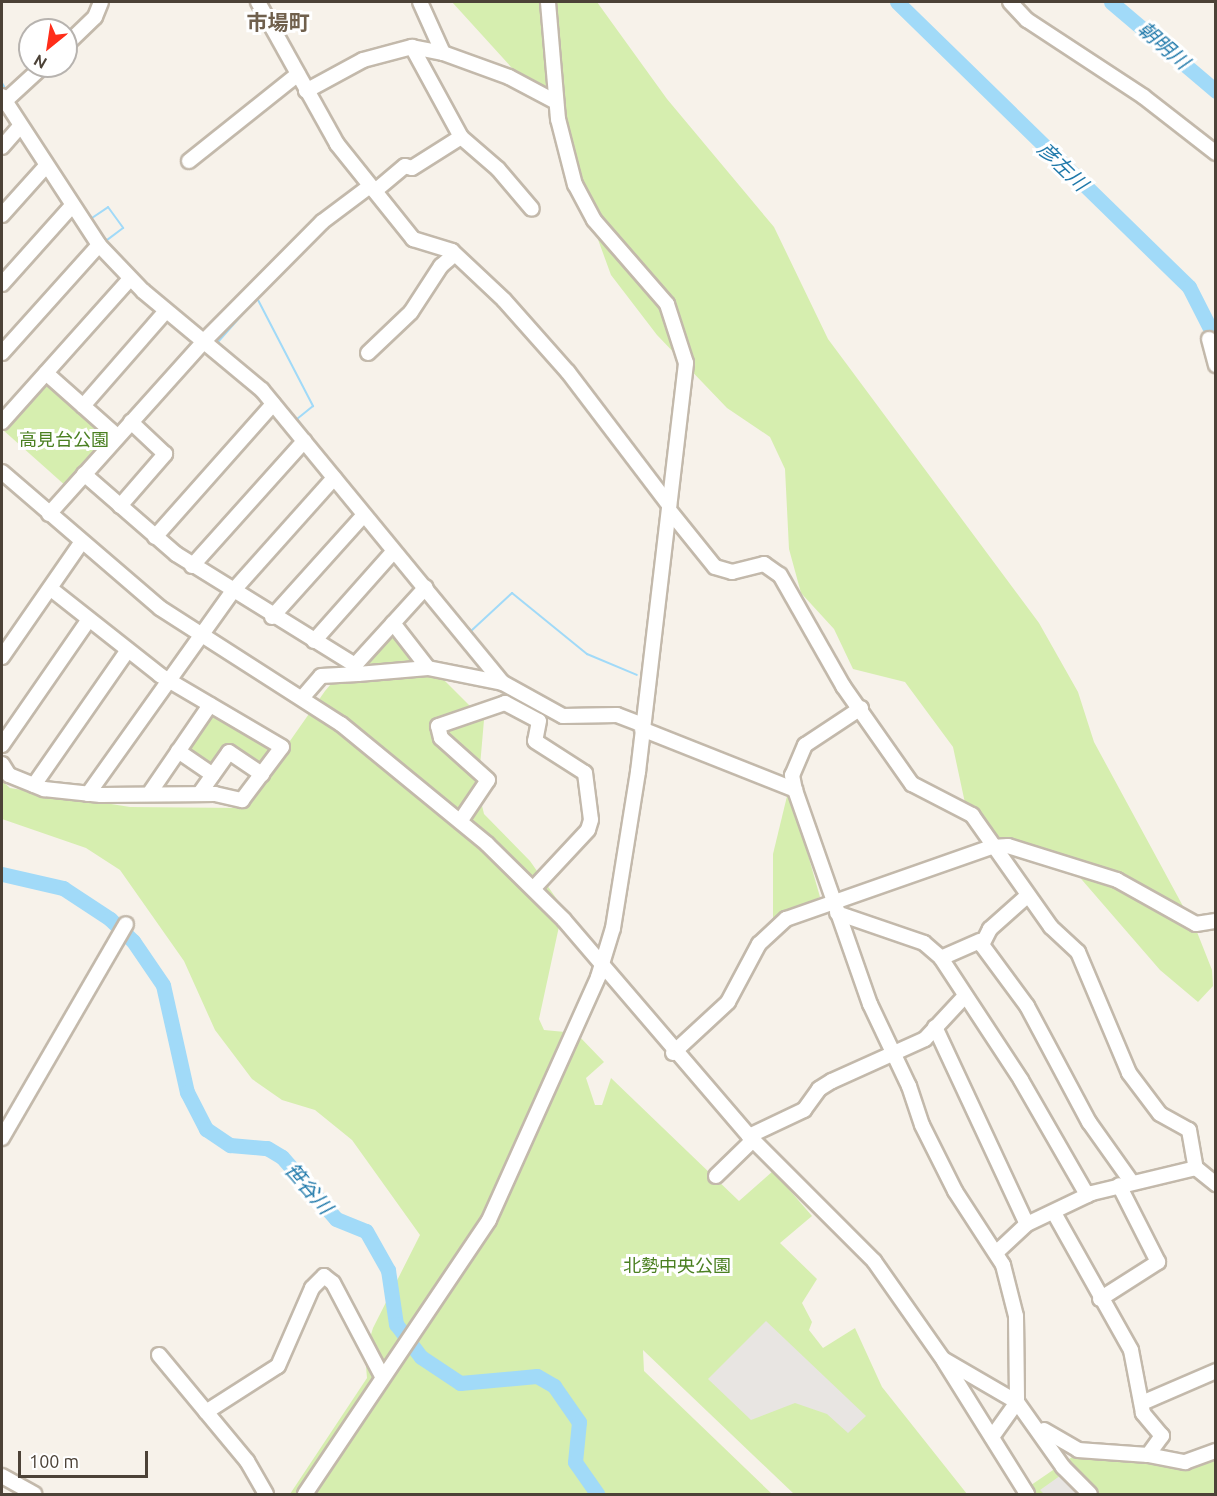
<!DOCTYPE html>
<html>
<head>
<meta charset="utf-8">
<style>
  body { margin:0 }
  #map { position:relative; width:1217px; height:1496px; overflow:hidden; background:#f7f2ea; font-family:Ubuntu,"Noto Sans JP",sans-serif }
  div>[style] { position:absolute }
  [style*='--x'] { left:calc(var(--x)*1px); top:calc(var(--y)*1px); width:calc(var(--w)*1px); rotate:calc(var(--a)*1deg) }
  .green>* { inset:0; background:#d6eeaf }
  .parking>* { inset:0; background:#e8e5e2 }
  .stream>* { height:2px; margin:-1px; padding:0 1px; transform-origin:1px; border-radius:1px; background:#a1daf8 }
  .river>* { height:15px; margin:-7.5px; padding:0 7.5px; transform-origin:7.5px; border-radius:7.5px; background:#a1daf8 }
  .roads { filter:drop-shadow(2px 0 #c3b9ab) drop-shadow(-2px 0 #c3b9ab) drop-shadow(0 2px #c3b9ab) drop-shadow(0 -2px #c3b9ab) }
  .minor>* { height:14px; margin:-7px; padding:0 7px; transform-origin:7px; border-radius:7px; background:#fff }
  span { translate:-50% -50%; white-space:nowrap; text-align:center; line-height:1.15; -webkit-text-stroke:6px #fff; paint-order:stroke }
  .park-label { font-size:18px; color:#4b8021 }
  .water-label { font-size:20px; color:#2079aa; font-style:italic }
  .quarter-label { font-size:21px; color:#70604d; font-weight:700 }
  .frame { position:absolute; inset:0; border:3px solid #4c4237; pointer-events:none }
  .north { position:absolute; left:18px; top:18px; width:60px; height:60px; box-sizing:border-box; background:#fff; border:2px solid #b7b3af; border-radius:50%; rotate:210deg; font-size:16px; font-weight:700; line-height:24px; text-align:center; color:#4c4237 }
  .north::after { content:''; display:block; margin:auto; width:21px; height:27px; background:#ff2d19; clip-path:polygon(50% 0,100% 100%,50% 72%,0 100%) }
  .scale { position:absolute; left:18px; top:1451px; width:130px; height:27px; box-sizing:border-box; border:3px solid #4c4237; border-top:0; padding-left:8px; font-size:18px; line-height:21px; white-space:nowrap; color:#4c4237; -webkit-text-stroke:4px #fff; paint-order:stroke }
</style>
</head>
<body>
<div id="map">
  <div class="green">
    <div style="clip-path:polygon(452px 2px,597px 2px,667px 99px,774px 227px,828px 339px,1039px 623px,1078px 692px,1094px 742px,1197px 932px,1212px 970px,1213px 986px,1198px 1002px,1160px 970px,1076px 873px,1026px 857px,994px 838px,965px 803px,953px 747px,905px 682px,853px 669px,834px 629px,801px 593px,789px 549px,785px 469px,770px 437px,727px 408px,657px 335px,611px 275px,551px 111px)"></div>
    <div style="clip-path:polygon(51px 383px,108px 434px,109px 441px,67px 487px,3px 430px,44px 384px)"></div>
    <div style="clip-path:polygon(389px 636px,414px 650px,484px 720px,478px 789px,484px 814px,530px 861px,563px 908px,539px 1019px,544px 1030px,576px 1033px,604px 1062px,586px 1078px,595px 1105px,602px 1105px,611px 1078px,739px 1201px,773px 1171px,812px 1216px,780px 1243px,817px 1279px,802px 1303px,812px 1322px,809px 1330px,823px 1348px,855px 1328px,882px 1387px,967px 1494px,794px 1494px,643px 1350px,644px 1371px,772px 1494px,290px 1494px,367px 1378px,365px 1354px,373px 1328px,420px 1235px,352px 1140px,315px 1110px,282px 1100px,252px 1079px,215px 1030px,184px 961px,120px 870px,86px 848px,2px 819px,2px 781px,10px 788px,130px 807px,243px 808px,325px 691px,363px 646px)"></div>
    <div style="clip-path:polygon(215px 713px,273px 746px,273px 753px,261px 770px,229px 748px,213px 770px,183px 752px,208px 715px)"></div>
    <div style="clip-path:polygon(789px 788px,820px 897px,773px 920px,773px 854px)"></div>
    <div style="clip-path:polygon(1075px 1455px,1215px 1455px,1215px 1494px,1018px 1494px)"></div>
  </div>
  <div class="parking">
    <div style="clip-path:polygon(766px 1321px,866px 1416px,848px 1433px,827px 1414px,795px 1403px,751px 1420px,708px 1379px)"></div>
    <div style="clip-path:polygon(1064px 1473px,1083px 1494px,1044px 1494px,1040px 1490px)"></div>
  </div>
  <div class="stream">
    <div style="--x:2;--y:83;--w:6;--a:59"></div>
    <div style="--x:89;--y:220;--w:23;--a:-34"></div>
    <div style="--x:108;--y:207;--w:26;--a:54"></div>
    <div style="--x:123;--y:228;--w:21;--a:143"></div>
    <div style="--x:106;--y:241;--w:69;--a:46.8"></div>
    <div style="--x:179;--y:312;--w:30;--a:40"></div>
    <div style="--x:217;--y:343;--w:60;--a:-48.4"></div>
    <div style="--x:257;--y:298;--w:122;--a:62.6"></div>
    <div style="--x:313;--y:406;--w:21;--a:141"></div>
    <div style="--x:297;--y:419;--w:72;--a:52.3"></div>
    <div style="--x:368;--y:508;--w:160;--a:50.1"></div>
    <div style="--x:471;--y:631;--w:56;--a:-42.8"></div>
    <div style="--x:512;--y:593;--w:97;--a:39.1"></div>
    <div style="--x:587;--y:654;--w:54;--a:22.8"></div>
    <div style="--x:798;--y:816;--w:24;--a:73"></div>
  </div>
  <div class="river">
    <div style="--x:897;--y:2;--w:408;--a:44.3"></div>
    <div style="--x:1189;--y:287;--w:59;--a:63"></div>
    <div style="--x:1111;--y:2;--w:138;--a:40.3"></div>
    <div style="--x:2;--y:874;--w:63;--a:12.9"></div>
    <div style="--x:63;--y:888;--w:56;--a:33.4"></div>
    <div style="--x:110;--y:919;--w:32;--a:44"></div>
    <div style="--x:133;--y:941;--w:53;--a:55.7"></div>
    <div style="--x:163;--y:985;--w:110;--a:77.4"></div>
    <div style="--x:187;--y:1092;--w:42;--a:62.8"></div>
    <div style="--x:206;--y:1129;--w:29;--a:34"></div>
    <div style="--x:230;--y:1145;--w:37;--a:5"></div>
    <div style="--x:267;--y:1148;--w:17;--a:31"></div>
    <div style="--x:282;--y:1157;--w:82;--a:48.9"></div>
    <div style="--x:336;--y:1219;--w:32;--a:22"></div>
    <div style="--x:366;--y:1231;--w:45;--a:60.6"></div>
    <div style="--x:388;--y:1270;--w:55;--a:81.6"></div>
    <div style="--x:396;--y:1324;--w:41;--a:52.9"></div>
    <div style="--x:421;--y:1357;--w:47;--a:33.7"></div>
    <div style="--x:460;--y:1383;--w:77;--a:-5.2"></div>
    <div style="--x:537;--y:1376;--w:20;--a:30"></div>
    <div style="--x:554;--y:1386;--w:44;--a:55.2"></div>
    <div style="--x:579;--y:1422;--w:40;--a:95.7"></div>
    <div style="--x:575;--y:1462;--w:39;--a:55"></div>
  </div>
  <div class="roads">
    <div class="minor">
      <div style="--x:258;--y:2;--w:162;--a:60.9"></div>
      <div style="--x:337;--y:144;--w:122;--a:51.3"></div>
      <div style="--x:413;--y:239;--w:41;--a:17.1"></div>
      <div style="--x:452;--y:251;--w:71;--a:43.3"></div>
      <div style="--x:504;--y:300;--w:96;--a:48.4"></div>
      <div style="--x:568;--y:372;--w:167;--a:52.8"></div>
      <div style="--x:1010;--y:2;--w:25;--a:47"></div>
      <div style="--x:1027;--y:20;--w:140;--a:33.3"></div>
      <div style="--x:1144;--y:97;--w:91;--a:37.9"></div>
      <div style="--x:66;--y:45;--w:40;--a:-44"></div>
      <div style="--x:95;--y:17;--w:16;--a:-68"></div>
      <div style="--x:412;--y:47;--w:102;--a:61.4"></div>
      <div style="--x:461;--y:137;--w:49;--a:40.9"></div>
      <div style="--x:498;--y:169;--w:52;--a:49.6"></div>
      <div style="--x:443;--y:53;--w:70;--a:20"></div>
      <div style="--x:509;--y:77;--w:53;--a:28"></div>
      <div style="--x:306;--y:91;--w:65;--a:-28.5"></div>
      <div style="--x:363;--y:60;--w:51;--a:-14.9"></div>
      <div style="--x:412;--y:47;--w:32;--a:11"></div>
      <div style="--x:443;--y:53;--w:56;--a:-114.3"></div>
      <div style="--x:2;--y:96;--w:178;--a:56.9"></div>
      <div style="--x:99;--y:245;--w:64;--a:46.3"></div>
      <div style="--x:143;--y:291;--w:155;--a:39.8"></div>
      <div style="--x:262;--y:390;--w:379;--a:50.6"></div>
      <div style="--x:503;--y:683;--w:68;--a:28.8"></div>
      <div style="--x:563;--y:716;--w:54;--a:-1.1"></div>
      <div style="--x:617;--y:715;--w:28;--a:21"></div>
      <div style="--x:5;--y:101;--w:52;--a:-42.6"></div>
      <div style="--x:2;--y:147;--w:28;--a:-49"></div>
      <div style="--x:189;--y:161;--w:139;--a:-38.6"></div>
      <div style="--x:375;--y:191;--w:39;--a:-40"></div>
      <div style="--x:405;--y:166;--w:7;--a:16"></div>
      <div style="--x:412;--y:168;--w:58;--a:-32.3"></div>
      <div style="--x:2;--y:215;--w:64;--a:-48.1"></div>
      <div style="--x:2;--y:284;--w:102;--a:-48.2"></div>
      <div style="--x:1209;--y:339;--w:27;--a:75"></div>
      <div style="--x:2;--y:353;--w:145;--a:-48.1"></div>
      <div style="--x:368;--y:353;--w:59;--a:-43.6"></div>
      <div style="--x:411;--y:312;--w:55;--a:-56.9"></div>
      <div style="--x:441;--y:266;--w:18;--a:-41"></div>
      <div style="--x:46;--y:373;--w:95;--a:41.6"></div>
      <div style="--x:83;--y:406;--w:126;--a:-48.9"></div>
      <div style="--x:2;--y:422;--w:192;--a:-48.2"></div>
      <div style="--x:2;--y:472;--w:208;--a:40.7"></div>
      <div style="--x:160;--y:608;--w:215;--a:32.7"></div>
      <div style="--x:341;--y:724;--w:189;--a:39.4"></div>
      <div style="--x:487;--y:844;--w:108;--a:44.6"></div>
      <div style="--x:564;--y:920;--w:284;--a:49.4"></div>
      <div style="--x:749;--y:1136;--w:177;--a:45"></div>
      <div style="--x:874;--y:1261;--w:120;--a:54.9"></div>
      <div style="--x:943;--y:1359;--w:86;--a:30.2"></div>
      <div style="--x:1017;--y:1402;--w:80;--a:54.7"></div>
      <div style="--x:1063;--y:1467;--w:38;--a:45"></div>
      <div style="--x:84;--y:474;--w:122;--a:41"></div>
      <div style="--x:176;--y:554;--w:211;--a:31.8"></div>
      <div style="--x:355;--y:665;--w:9;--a:72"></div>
      <div style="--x:358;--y:674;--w:70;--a:-4.9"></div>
      <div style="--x:428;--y:668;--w:76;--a:11.3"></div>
      <div style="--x:120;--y:506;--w:69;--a:-49.1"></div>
      <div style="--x:165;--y:454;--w:47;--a:-136.7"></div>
      <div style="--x:669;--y:510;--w:73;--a:51.1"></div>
      <div style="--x:715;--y:567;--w:18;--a:16"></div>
      <div style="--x:732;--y:572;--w:33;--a:-14"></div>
      <div style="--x:764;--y:564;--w:19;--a:35"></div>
      <div style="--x:780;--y:575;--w:128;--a:60.4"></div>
      <div style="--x:843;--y:686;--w:120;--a:54.9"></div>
      <div style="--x:912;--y:784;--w:68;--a:27.3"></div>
      <div style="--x:972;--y:815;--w:137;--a:54.8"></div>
      <div style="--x:1051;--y:927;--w:37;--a:43"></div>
      <div style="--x:1078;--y:952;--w:131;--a:67.1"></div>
      <div style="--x:1129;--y:1073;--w:51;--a:52.9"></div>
      <div style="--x:1160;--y:1114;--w:33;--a:29"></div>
      <div style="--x:1189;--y:1130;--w:39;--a:80"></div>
      <div style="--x:49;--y:514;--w:232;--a:-48.1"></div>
      <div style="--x:204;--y:341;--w:168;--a:-45.2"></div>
      <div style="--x:322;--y:222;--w:60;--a:-36.9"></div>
      <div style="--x:155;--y:537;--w:178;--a:-48.4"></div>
      <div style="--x:192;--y:566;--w:168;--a:-48.1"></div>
      <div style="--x:272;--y:617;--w:137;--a:-48"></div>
      <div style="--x:393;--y:623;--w:57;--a:52.1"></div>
      <div style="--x:314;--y:641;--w:120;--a:-48.4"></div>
      <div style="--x:2;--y:657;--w:139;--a:-55.3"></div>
      <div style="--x:355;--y:665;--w:105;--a:-47.7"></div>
      <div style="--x:302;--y:698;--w:29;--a:-49"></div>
      <div style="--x:321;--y:676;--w:37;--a:-3"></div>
      <div style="--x:861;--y:708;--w:67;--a:146.5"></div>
      <div style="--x:805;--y:745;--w:33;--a:113"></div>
      <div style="--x:792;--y:775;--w:15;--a:79"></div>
      <div style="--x:795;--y:790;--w:227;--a:70.7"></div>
      <div style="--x:870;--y:1004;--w:91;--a:64.6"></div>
      <div style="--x:909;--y:1086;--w:41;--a:71.6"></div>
      <div style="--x:922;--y:1125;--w:74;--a:63.4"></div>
      <div style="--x:955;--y:1191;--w:88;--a:57"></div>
      <div style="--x:1003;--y:1265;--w:53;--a:75.7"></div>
      <div style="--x:1016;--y:1316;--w:86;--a:89.3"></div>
      <div style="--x:1017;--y:1402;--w:43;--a:125.5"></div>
      <div style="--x:642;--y:729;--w:165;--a:21.7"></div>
      <div style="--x:2;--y:745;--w:151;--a:-55.3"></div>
      <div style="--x:178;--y:751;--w:42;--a:34.4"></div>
      <div style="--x:2;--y:764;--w:13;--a:58"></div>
      <div style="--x:9;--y:775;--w:38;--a:22"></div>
      <div style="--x:44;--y:789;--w:57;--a:6"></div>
      <div style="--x:101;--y:795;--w:114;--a:-0.5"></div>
      <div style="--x:215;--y:794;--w:28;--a:13"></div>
      <div style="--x:242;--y:800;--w:66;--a:-53"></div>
      <div style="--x:282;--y:747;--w:142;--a:-149.5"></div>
      <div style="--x:160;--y:675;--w:140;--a:-141.7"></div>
      <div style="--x:34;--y:785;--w:163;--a:-55.2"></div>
      <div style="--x:200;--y:793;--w:50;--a:-54.7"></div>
      <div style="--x:229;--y:752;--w:40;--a:34"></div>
      <div style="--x:88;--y:794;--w:248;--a:-54.5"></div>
      <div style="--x:232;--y:592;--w:153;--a:-48.2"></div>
      <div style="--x:149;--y:794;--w:108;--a:-55.6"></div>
      <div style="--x:461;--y:820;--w:48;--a:-56"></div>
      <div style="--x:488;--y:780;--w:63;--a:-138.2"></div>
      <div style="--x:441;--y:738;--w:12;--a:-104"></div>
      <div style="--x:438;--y:726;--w:71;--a:-18.9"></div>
      <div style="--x:505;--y:703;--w:38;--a:28"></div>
      <div style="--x:539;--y:721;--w:20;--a:101"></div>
      <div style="--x:535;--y:741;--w:59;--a:32.6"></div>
      <div style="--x:585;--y:773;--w:47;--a:82.7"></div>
      <div style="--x:591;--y:820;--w:10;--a:107"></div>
      <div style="--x:588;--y:830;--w:79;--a:133"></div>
      <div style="--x:1027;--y:896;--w:50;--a:138.3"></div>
      <div style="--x:990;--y:929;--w:18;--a:117"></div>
      <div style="--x:982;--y:945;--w:76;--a:53.6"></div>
      <div style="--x:1027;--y:1006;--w:132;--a:61.9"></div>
      <div style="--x:1089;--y:1122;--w:72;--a:54.6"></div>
      <div style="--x:837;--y:913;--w:92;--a:19"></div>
      <div style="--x:924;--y:943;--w:23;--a:41"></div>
      <div style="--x:941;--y:958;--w:146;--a:56.7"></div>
      <div style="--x:1021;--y:1080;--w:133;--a:60.1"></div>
      <div style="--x:941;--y:958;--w:43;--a:-23.6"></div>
      <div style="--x:935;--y:1027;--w:217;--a:65"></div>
      <div style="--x:673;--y:1053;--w:75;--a:-42.8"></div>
      <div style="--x:728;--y:1002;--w:66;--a:-61.9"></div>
      <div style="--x:759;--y:944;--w:37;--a:-43"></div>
      <div style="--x:786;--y:919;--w:218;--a:-19.3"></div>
      <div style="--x:992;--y:847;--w:16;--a:-4"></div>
      <div style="--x:1008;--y:846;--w:114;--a:17.3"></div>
      <div style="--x:1117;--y:880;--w:90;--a:29.1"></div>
      <div style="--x:1196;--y:924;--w:20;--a:-9"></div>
      <div style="--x:749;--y:1136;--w:61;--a:-25.3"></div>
      <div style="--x:804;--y:1110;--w:26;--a:-54"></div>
      <div style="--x:819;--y:1089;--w:15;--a:-32"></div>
      <div style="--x:832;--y:1081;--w:102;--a:-24.3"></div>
      <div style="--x:925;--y:1039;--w:59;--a:-47.1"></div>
      <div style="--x:2;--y:1138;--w:247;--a:-59.9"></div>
      <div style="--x:1196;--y:1168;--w:26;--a:39"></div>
      <div style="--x:716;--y:1176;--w:52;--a:-44.2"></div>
      <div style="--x:998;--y:1251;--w:40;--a:-43"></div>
      <div style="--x:1027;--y:1224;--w:72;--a:-25.5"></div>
      <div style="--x:1092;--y:1193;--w:107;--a:-13.5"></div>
      <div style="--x:1100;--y:1299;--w:69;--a:-32.5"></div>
      <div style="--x:1158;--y:1262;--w:86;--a:-116.9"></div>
      <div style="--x:159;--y:1355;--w:138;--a:50.3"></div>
      <div style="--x:247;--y:1461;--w:38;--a:60"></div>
      <div style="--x:944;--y:1361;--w:157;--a:58"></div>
      <div style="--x:1142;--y:1403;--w:81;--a:-23.4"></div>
      <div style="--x:206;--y:1412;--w:85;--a:-32.6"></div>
      <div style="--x:278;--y:1366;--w:85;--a:-66.4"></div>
      <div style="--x:312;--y:1288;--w:17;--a:-45"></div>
      <div style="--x:324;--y:1276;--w:11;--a:38"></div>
      <div style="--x:333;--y:1283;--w:105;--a:62.2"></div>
      <div style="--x:1044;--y:1430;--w:39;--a:30"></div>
      <div style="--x:1078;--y:1450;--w:70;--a:4.1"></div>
      <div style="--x:1148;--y:1455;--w:24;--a:-54"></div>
      <div style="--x:1162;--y:1436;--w:30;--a:-130"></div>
      <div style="--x:1143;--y:1413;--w:64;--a:-100.8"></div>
      <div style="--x:1131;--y:1350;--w:157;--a:-119.3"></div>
      <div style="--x:1148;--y:1455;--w:38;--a:11"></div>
      <div style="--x:1185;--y:1462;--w:33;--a:-20"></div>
      <div style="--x:2;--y:1476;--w:37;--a:29"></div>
      <div style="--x:305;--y:1494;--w:330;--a:-56.1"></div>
      <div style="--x:489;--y:1220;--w:266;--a:-65.8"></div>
      <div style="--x:598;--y:977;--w:51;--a:-73"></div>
      <div style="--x:613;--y:928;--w:158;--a:-80.9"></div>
      <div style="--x:638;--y:772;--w:412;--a:-83.3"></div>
      <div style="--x:686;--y:363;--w:62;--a:-107.9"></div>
      <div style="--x:667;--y:304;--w:111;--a:-131"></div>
      <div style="--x:594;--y:220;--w:40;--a:-118"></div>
      <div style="--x:575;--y:185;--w:68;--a:-104.4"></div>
      <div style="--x:558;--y:119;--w:117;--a:-94.9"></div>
    </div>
  </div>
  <div class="park-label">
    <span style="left:64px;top:439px">高見台公園</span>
    <span style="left:677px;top:1265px">北勢中央公園</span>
  </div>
  <div class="water-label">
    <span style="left:1164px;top:45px;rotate:41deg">朝明川</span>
    <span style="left:1063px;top:166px;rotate:44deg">彦左川</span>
    <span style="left:309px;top:1188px;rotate:49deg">笹谷川</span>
  </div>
  <div class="quarter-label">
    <span style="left:278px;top:22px">市場町</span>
  </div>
  <div class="frame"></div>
  <div class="north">N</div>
  <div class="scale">100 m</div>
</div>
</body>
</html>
